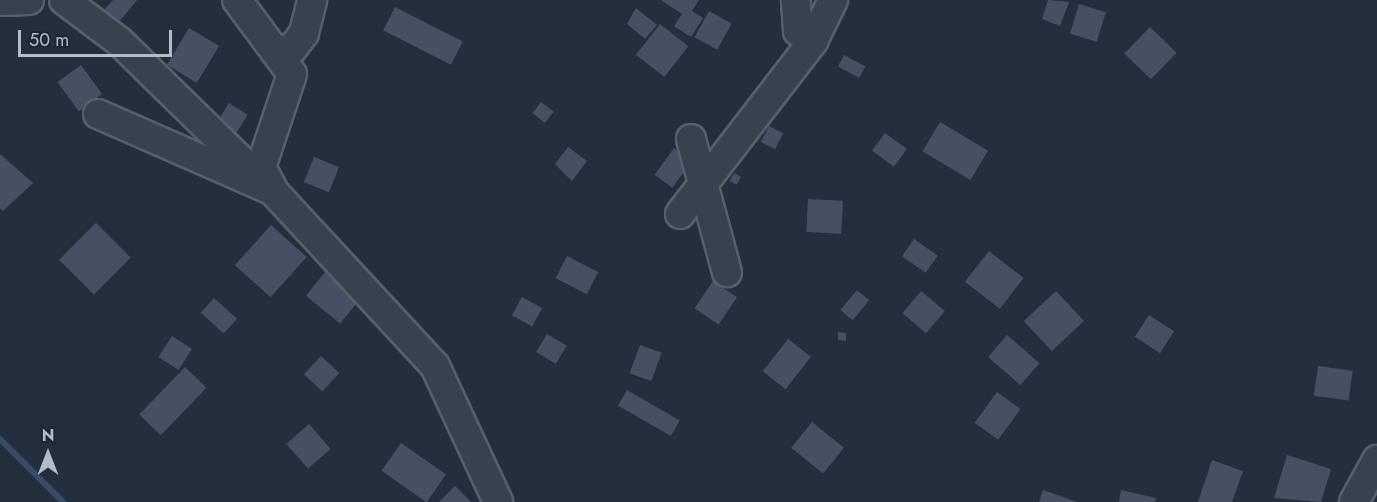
<!DOCTYPE html>
<html>
<head>
<meta charset="utf-8">
<style>
  body { margin:0 }
  #map { position:relative; width:1377px; height:502px; overflow:hidden; background:#242f3e; font-family:Jost,sans-serif }
  div>[style] { position:absolute }
  [style*='--x'] { left:calc(var(--x)*1px); top:calc(var(--y)*1px); width:calc(var(--w)*1px); rotate:calc(var(--a)*1deg) }
  .stream>* { height:6px; margin:-3px; padding:0 3px; transform-origin:3px; border-radius:3px; background:#394c67 }
  .building>* { inset:0; background:#455162; transform-origin:0 0 }
  .roads { filter:drop-shadow(2px 0 #565f6c) drop-shadow(-2px 0 #565f6c) drop-shadow(0 2px #565f6c) drop-shadow(0 -2px #565f6c) }
  .minor>* { height:28px; margin:-14px; padding:0 14px; transform-origin:14px; border-radius:14px; background:#38414e }
  span { translate:-50% -50%; white-space:nowrap; text-align:center; line-height:1.15; -webkit-text-stroke:6px #1d2633; paint-order:stroke }
  .north { position:absolute; left:18px; top:424px; width:60px; height:60px; -webkit-text-stroke:4px #1d2633; paint-order:stroke; rotate:0deg; font-size:16px; font-weight:700; line-height:24px; text-align:center; color:#b4bcc9 }
  .north::after { content:''; display:block; margin:auto; width:21px; height:27px; background:#b4bcc9; clip-path:polygon(50% 0,100% 100%,50% 72%,0 100%) }
  .scale { position:absolute; left:18px; top:30px; width:154px; height:27px; box-sizing:border-box; border:3px solid #b4bcc9; border-top:0; padding-left:8px; font-size:18px; line-height:21px; white-space:nowrap; color:#b4bcc9; -webkit-text-stroke:4px #1d2633; paint-order:stroke }
</style>
</head>
<body>
<div id="map">
  <div class="stream">
    <div style="--x:0;--y:439;--w:89;--a:45"></div>
  </div>
  <div class="building">
    <div style="clip-path:polygon(113px 0,137px 0,119px 22px,104px 10px)"></div>
    <div style="clip-path:polygon(661px 0,699px 0,692px 11px,703px 18px,691px 37px,674px 26px,682px 14px)"></div>
    <div style="clip-path:polygon(1048px 0,1069px 2px,1060px 26px,1042px 19px)"></div>
    <div style="left:1079px;top:4px;width:28px;height:31px;rotate:17deg"></div>
    <div style="left:395px;top:7px;width:76px;height:26px;rotate:27deg"></div>
    <div style="clip-path:polygon(636px 8px,657px 25px,645px 39px,627px 24px)"></div>
    <div style="left:709px;top:11px;width:26px;height:30px;rotate:29deg"></div>
    <div style="left:660px;top:24px;width:36px;height:39px;rotate:38deg"></div>
    <div style="left:1150px;top:27px;width:37px;height:37px;rotate:44deg"></div>
    <div style="left:189px;top:28px;width:35px;height:43px;rotate:31deg"></div>
    <div style="left:844px;top:55px;width:24px;height:13px;rotate:28deg"></div>
    <div style="left:81px;top:65px;width:36px;height:29px;rotate:54deg"></div>
    <div style="left:541px;top:102px;width:16px;height:14px;rotate:38deg"></div>
    <div style="left:229px;top:103px;width:22px;height:23px;rotate:32deg"></div>
    <div style="left:940px;top:122px;width:56px;height:34px;rotate:31deg"></div>
    <div style="left:769px;top:126px;width:16px;height:18px;rotate:27deg"></div>
    <div style="left:885px;top:133px;width:27px;height:22px;rotate:36deg"></div>
    <div style="clip-path:polygon(568px 147px,587px 161px,572px 181px,555px 164px)"></div>
    <div style="left:674px;top:148px;width:22px;height:33px;rotate:36deg"></div>
    <div style="clip-path:polygon(0 154px,33px 183px,3px 211px,0 208px)"></div>
    <div style="left:314px;top:157px;width:27px;height:27px;rotate:22deg"></div>
    <div style="left:734px;top:173px;width:8px;height:9px;rotate:30deg"></div>
    <div style="left:808px;top:199px;width:35px;height:33px;rotate:3deg"></div>
    <div style="left:96px;top:223px;width:49px;height:52px;rotate:45deg"></div>
    <div style="left:271px;top:225px;width:48px;height:54px;rotate:42deg"></div>
    <div style="left:914px;top:239px;width:29px;height:21px;rotate:35deg"></div>
    <div style="left:989px;top:251px;width:44px;height:39px;rotate:38deg"></div>
    <div style="left:567px;top:256px;width:35px;height:25px;rotate:27deg"></div>
    <div style="left:326px;top:271px;width:44px;height:32px;rotate:39deg"></div>
    <div style="left:713px;top:281px;width:29px;height:33px;rotate:34deg"></div>
    <div style="left:857px;top:290px;width:16px;height:26px;rotate:40deg"></div>
    <div style="left:921px;top:291px;width:31px;height:29px;rotate:40deg"></div>
    <div style="left:1056px;top:291px;width:41px;height:44px;rotate:47deg"></div>
    <div style="left:522px;top:297px;width:23px;height:21px;rotate:29deg"></div>
    <div style="left:214px;top:298px;width:31px;height:20px;rotate:42deg"></div>
    <div style="left:1149px;top:315px;width:30px;height:26px;rotate:33deg"></div>
    <div style="clip-path:polygon(838px 332px,846px 333px,846px 341px,838px 340px)"></div>
    <div style="left:547px;top:334px;width:23px;height:21px;rotate:31deg"></div>
    <div style="left:1007px;top:335px;width:43px;height:29px;rotate:41deg"></div>
    <div style="left:172px;top:336px;width:24px;height:25px;rotate:33deg"></div>
    <div style="left:788px;top:339px;width:29px;height:41px;rotate:38deg"></div>
    <div style="left:640px;top:345px;width:23px;height:30px;rotate:20deg"></div>
    <div style="left:321px;top:356px;width:25px;height:25px;rotate:43deg"></div>
    <div style="left:1318px;top:366px;width:35px;height:30px;rotate:8deg"></div>
    <div style="left:185px;top:367px;width:30px;height:66px;rotate:44deg"></div>
    <div style="left:627px;top:390px;width:61px;height:18px;rotate:30deg"></div>
    <div style="left:997px;top:392px;width:29px;height:38px;rotate:36deg"></div>
    <div style="left:812px;top:422px;width:41px;height:33px;rotate:39deg"></div>
    <div style="left:309px;top:424px;width:33px;height:30px;rotate:49deg"></div>
    <div style="left:401px;top:443px;width:55px;height:34px;rotate:35deg"></div>
    <div style="clip-path:polygon(1287px 455px,1331px 469px,1321px 502px,1274px 498px)"></div>
    <div style="clip-path:polygon(1212px 460px,1243px 471px,1232px 502px,1198px 502px)"></div>
    <div style="clip-path:polygon(455px 486px,471px 502px,439px 502px)"></div>
    <div style="clip-path:polygon(1043px 490px,1077px 502px,1039px 502px)"></div>
    <div style="clip-path:polygon(1121px 490px,1156px 498px,1155px 502px,1119px 502px)"></div>
  </div>
  <div class="roads">
    <div class="minor">
      <div style="--x:64;--y:0;--w:70;--a:36.9"></div>
      <div style="--x:120;--y:42;--w:194;--a:44.4"></div>
      <div style="--x:237;--y:0;--w:92;--a:53.4"></div>
      <div style="--x:292;--y:74;--w:98;--a:108.4"></div>
      <div style="--x:261;--y:167;--w:26;--a:62"></div>
      <div style="--x:0;--y:1;--w:29;--a:-2"></div>
      <div style="--x:813;--y:41;--w:46;--a:-64"></div>
      <div style="--x:275;--y:51;--w:17;--a:-7"></div>
      <div style="--x:292;--y:49;--w:20;--a:-53"></div>
      <div style="--x:304;--y:33;--w:34;--a:-76"></div>
      <div style="--x:98;--y:114;--w:191;--a:23.7"></div>
      <div style="--x:273;--y:191;--w:238;--a:47.2"></div>
      <div style="--x:435;--y:366;--w:150;--a:65.1"></div>
      <div style="--x:691;--y:139;--w:138;--a:74.9"></div>
      <div style="--x:680;--y:214;--w:218;--a:-52.4"></div>
      <div style="--x:813;--y:41;--w:18;--a:-146"></div>
      <div style="--x:798;--y:31;--w:31;--a:-94"></div>
      <div style="--x:1354;--y:502;--w:48;--a:-61.3"></div>
    </div>
  </div>
  <div class="north">N</div>
  <div class="scale">50 m</div>
</div>
</body>
</html>
